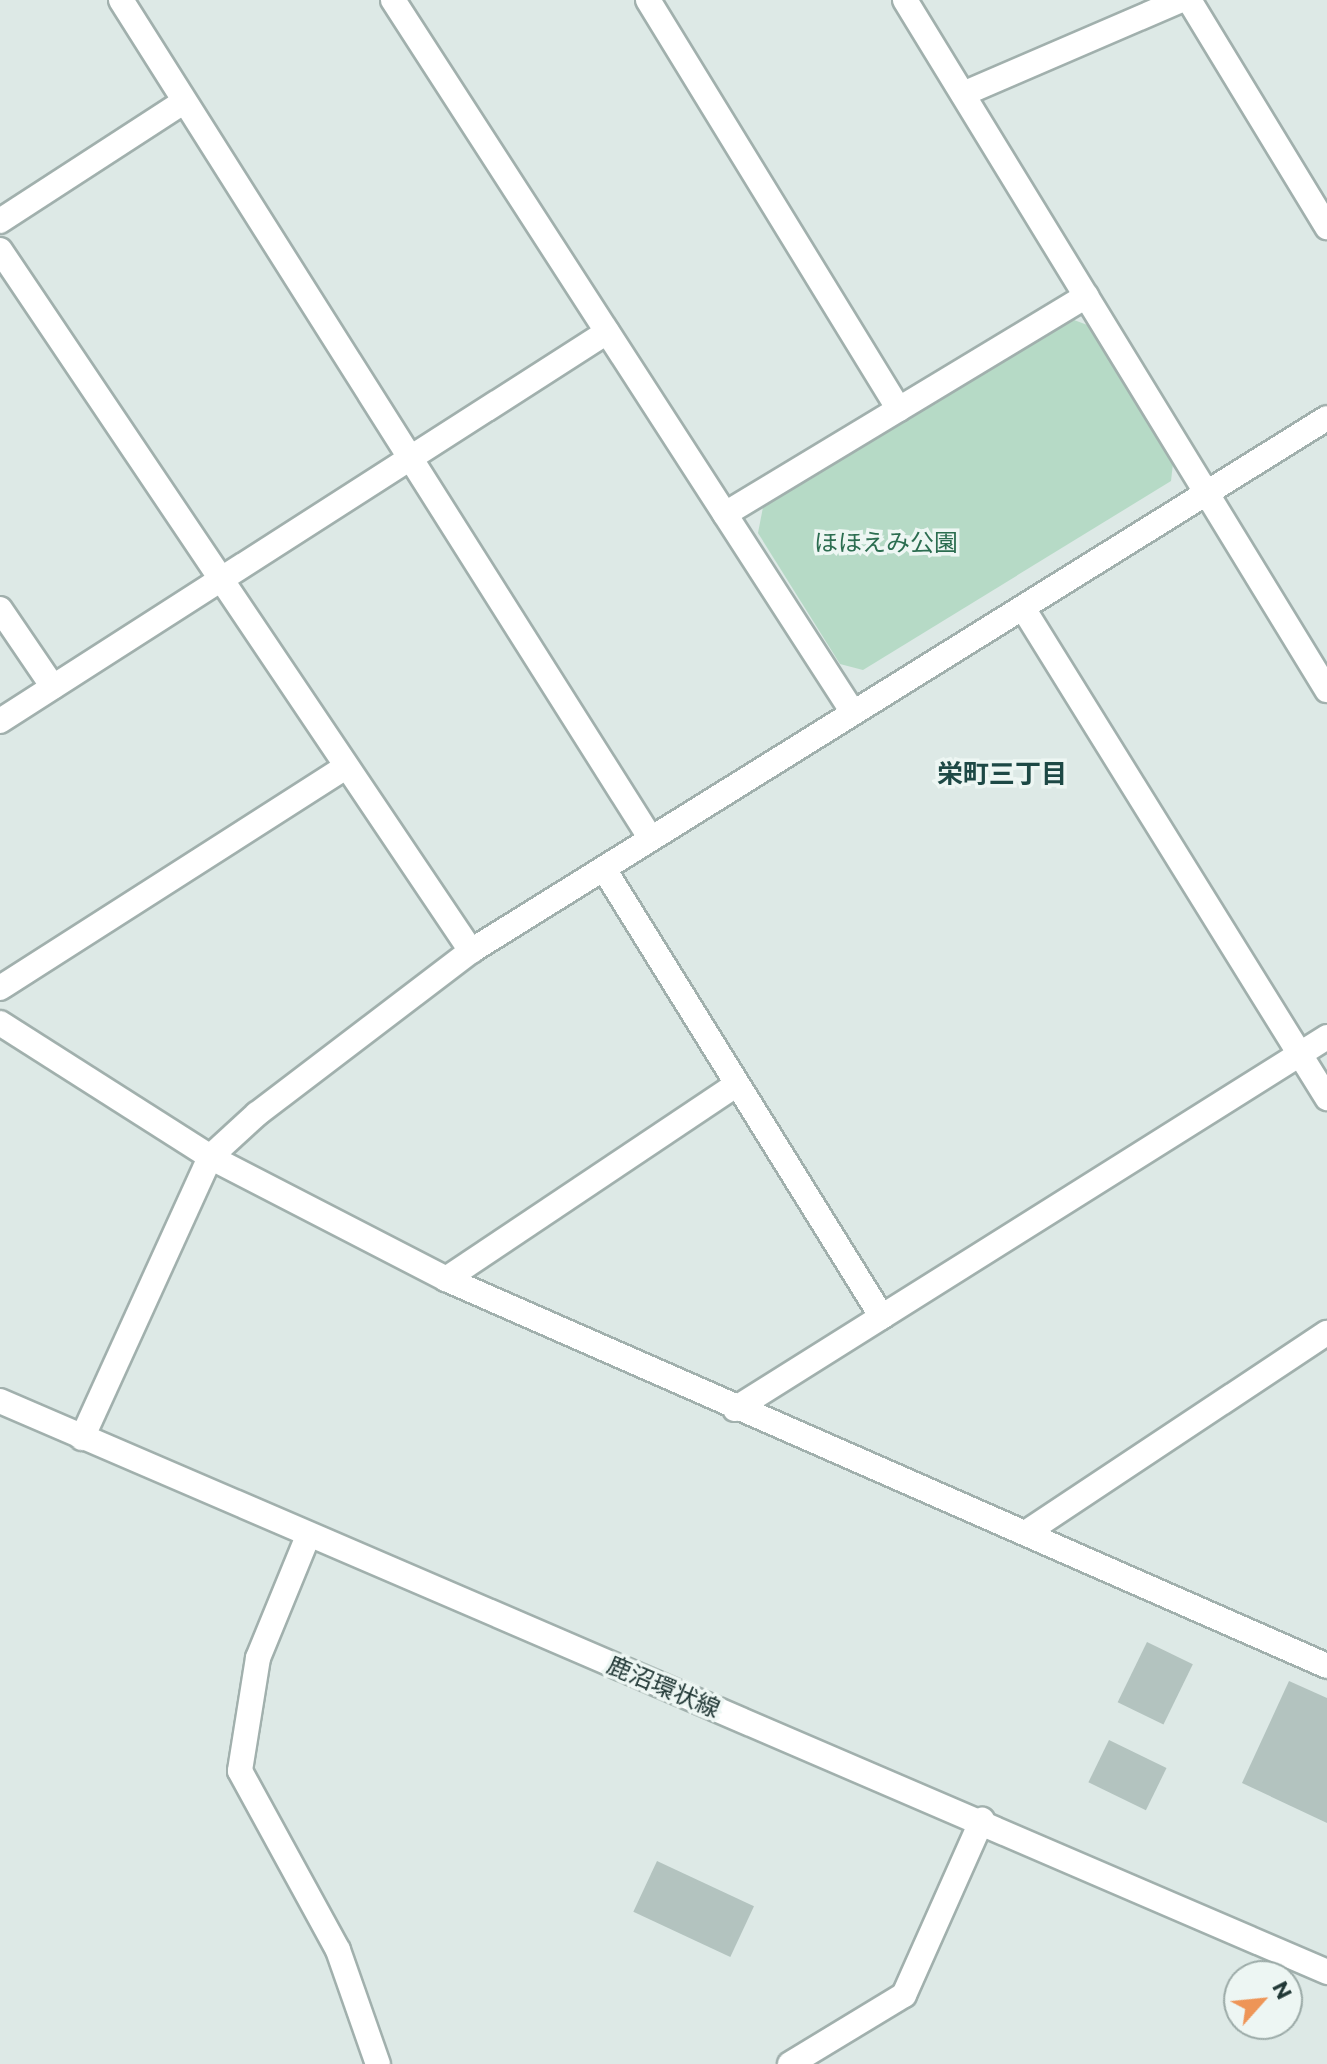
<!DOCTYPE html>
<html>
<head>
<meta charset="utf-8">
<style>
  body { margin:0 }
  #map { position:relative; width:1327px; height:2064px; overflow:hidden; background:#dde9e6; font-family:Commissioner,"Noto Sans JP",sans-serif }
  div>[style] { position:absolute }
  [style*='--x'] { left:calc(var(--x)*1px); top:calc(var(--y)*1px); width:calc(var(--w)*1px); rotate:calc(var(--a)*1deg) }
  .green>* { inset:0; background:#b6dac6 }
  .building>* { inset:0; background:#b3c3bf; transform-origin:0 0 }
  .roads { filter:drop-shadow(2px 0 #a1b0ad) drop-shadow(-2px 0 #a1b0ad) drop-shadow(0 2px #a1b0ad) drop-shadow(0 -2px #a1b0ad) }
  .street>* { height:24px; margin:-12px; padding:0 12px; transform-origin:12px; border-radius:12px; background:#fff }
  .secondary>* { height:24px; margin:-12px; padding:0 12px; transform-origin:12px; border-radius:12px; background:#fff }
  span { translate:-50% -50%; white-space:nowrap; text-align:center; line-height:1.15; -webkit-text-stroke:7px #edf6f3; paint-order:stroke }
  .park-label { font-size:24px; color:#2b6d50 }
  .street-label { font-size:24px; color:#203735 }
  .neighbourhood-label { font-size:26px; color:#1d4845; font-weight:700 }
  .north { position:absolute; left:1223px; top:1960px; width:80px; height:80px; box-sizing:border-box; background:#edf6f3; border:2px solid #9baaa7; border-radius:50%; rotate:63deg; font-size:22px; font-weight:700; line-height:32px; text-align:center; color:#203735 }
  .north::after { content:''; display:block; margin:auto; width:28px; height:36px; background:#ee9557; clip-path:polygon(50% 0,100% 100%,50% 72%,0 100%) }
</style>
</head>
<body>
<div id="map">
  <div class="green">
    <div style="clip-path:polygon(1074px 320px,1098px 329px,1174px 454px,1171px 481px,863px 670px,840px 664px,758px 533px,764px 502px)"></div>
  </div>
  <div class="building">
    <div style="left:1147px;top:1642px;width:51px;height:67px;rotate:26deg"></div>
    <div style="clip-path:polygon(1289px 1681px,1327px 1698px,1327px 1823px,1242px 1783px)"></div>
    <div style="left:1109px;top:1740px;width:64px;height:47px;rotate:26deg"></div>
    <div style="left:657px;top:1861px;width:107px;height:56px;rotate:25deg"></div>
  </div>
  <div class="roads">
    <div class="street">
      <div style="--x:121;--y:0;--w:992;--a:57.72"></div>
      <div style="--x:393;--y:0;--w:846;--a:57.15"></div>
      <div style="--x:648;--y:0;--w:480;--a:58.5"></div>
      <div style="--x:905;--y:0;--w:809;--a:58.55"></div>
      <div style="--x:1189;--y:0;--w:266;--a:58.7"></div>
      <div style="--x:963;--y:94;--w:237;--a:-23.3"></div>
      <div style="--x:0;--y:221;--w:218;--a:-33"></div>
      <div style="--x:0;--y:250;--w:845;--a:56.1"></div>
      <div style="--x:725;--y:514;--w:422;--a:-31.1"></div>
      <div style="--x:1023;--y:608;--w:577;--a:58.18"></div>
      <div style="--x:0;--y:609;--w:94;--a:55.8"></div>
      <div style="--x:0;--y:721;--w:721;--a:-32.65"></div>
      <div style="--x:604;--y:869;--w:527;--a:58.18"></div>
      <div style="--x:0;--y:988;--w:410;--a:-32.6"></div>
      <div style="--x:0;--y:1023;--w:249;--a:32.5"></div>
      <div style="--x:210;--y:1157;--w:266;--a:27.3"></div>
      <div style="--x:446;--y:1279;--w:962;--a:23.71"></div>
      <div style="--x:446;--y:1279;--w:350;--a:-33.8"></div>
      <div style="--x:735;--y:1409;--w:699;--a:-32.14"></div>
      <div style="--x:82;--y:1438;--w:309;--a:-65.5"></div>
      <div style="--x:210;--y:1157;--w:64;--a:-42.5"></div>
      <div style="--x:257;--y:1114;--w:269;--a:-37.3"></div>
      <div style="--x:471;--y:951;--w:1008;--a:-31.91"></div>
      <div style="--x:1027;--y:1532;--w:360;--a:-33.6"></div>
      <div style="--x:308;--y:1536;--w:132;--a:112.3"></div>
      <div style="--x:258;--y:1658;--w:114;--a:99.1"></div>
      <div style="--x:240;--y:1771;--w:204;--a:61.3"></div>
      <div style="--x:338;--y:1950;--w:121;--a:70.7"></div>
      <div style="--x:790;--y:2064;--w:133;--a:-31.2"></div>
      <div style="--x:904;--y:1995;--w:192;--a:-66"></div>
    </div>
    <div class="secondary">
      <div style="--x:0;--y:1401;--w:1445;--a:23.28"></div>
    </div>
  </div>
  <div class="park-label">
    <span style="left:886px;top:542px">ほほえみ公園</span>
  </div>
  <div class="street-label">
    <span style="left:664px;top:1686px;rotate:23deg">鹿沼環状線</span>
  </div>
  <div class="neighbourhood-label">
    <span style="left:1002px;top:773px">栄町三丁目</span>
  </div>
  <div class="north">N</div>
</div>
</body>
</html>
